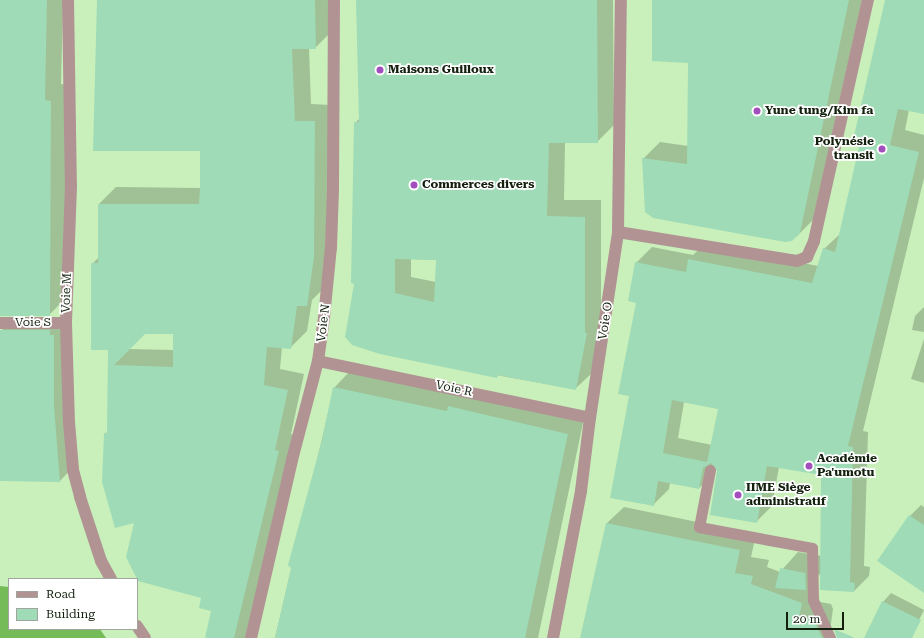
<!DOCTYPE html>
<html>
<head>
<meta charset="utf-8">
<style>
  body { margin:0 }
  #map { position:relative; width:924px; height:638px; overflow:hidden; background:#c9f0bb; font-family:"Roboto Serif",serif }
  div>[style] { position:absolute }
  [style*='--x'] { left:calc(var(--x)*1px); top:calc(var(--y)*1px); width:calc(var(--w)*1px); rotate:calc(var(--a)*1deg) }
  .water>* { inset:0; background:#75bb57 }
  .shadow>* { inset:0; background:#0003 }
  .building>* { inset:0; background:#9edbb6 }
  .lane>* { height:11px; margin:-5.5px; padding:0 5.5px; transform-origin:5.5px; border-radius:5.5px; background:#b19393 }
  .street>* { height:12px; margin:-6px; padding:0 6px; transform-origin:6px; border-radius:6px; background:#b19393 }
  .dots>* { width:11px; height:11px; translate:-50% -50%; box-sizing:border-box; border:2px solid #fff; border-radius:50% }
  span { translate:-50% -50%; white-space:nowrap; text-align:center; line-height:1.15; -webkit-text-stroke:3.5px #fff; paint-order:stroke }
  .poi-label { font-size:12px; color:#12200d; font-weight:700 }
  .left { translate:0 -50%; text-align:left }
  .right { translate:-100% -50%; text-align:right }
  .street-label { font-size:12px; color:#12200d }
  .legend { position:absolute; left:8px; top:578px; width:130px; height:52px; box-sizing:border-box; background:#fff; border:1px solid #a0a69e; margin:0; padding:5px 7px; list-style:none; font-size:12px; color:#12200d }
  .legend li { display:flex; align-items:center; gap:8px; height:20px }
  .legend b { width:20px; border:1px solid #a0a69e }
  .scale { position:absolute; left:786px; top:612px; width:58px; height:18px; box-sizing:border-box; border:2px solid #12200d; border-top:0; padding-left:5px; font-size:12px; line-height:14px; white-space:nowrap; color:#12200d; -webkit-text-stroke:3px #fff; paint-order:stroke }
</style>
</head>
<body>
<div id="map">
  <div class="water">
    <div style="clip-path:polygon(0 586px,9px 587px,9px 629px,100px 629px,106px 638px,0 638px)"></div>
  </div>
  <div class="shadow">
    <div style="clip-path:polygon(0 0,63px 0,61px 84px,67px 85px,66px 298px,50px 314px,0 234px)"></div>
    <div style="clip-path:polygon(evenodd,98px 0,332px 0,332px 31px,315px 48px,309px 48px,311px 104px,331px 105px,324px 288px,312px 300px,307px 331px,290px 348px,282px 347px,280px 369px,304px 374px,291px 434px,295px 435px,246px 638px,206px 638px,212px 610px,136px 521px,105px 434px,108px 431px,109px 349px,92px 264px,99px 257px,99px 204px,116px 187px,200px 188px,201px 150px,98px 0,145px 333px,174px 333px,174px 350px,129px 349px,145px 333px)"></div>
    <div style="clip-path:polygon(evenodd,357px 0,613px 0,614px 125px,597px 142px,565px 142px,564px 200px,601px 200px,601px 316px,592px 373px,575px 389px,416px 361px,355px 283px,355px 123px,360px 118px,357px 0,411px 259px,437px 260px,436px 282px,411px 277px,411px 259px)"></div>
    <div style="clip-path:polygon(653px 0,862px 0,813px 220px,796px 237px,643px 159px,660px 142px,688px 146px,689px 62px)"></div>
    <div style="clip-path:polygon(evenodd,886px 0,924px 0,924px 113px,909px 110px,905px 130px,924px 135px,924px 178px,863px 431px,868px 432px,864px 566px,870px 567px,869px 576px,854px 591px,821px 573px,810px 584px,815px 601px,831px 604px,833px 609px,829px 638px,581px 638px,607px 523px,624px 507px,756px 534px,751px 557px,769px 560px,767px 567px,780px 572px,798px 552px,821px 556px,822px 474px,779px 467px,772px 506px,756px 522px,715px 467px,714px 473px,699px 488px,670px 483px,669px 489px,654px 504px,630px 395px,638px 302px,636px 263px,652px 247px,693px 255px,705px 244px,818px 266px,824px 249px,840px 234px,862px 137px,886px 0,684px 402px,720px 409px,712px 445px,678px 438px,684px 402px)"></div>
    <div style="clip-path:polygon(924px 307px,924px 332px,912px 330px,915px 316px)"></div>
    <div style="clip-path:polygon(14px 318px,63px 318px,72px 468px,60px 481px,1px 331px)"></div>
    <div style="clip-path:polygon(924px 339px,924px 383px,911px 379px)"></div>
    <div style="clip-path:polygon(350px 371px,584px 418px,538px 638px,275px 638px,334px 388px)"></div>
    <div style="clip-path:polygon(921px 505px,924px 507px,924px 592px,910px 516px)"></div>
    <div style="clip-path:polygon(891px 593px,924px 610px,910px 638px,865px 638px,883px 602px)"></div>
  </div>
  <div class="building">
    <div style="clip-path:polygon(0 0,47px 0,45px 100px,51px 101px,50px 316px,0 316px)"></div>
    <div style="clip-path:polygon(evenodd,97px 0,315px 0,316px 49px,292px 49px,295px 121px,315px 121px,314px 257px,307px 306px,297px 306px,291px 349px,267px 347px,264px 385px,288px 390px,275px 450px,279px 451px,234px 638px,205px 638px,211px 611px,199px 608px,201px 598px,138px 581px,126px 557px,134px 523px,115px 528px,102px 482px,104px 433px,107px 433px,108px 350px,91px 350px,91px 263px,98px 263px,98px 204px,199px 204px,200px 187px,200px 151px,93px 151px,97px 0,145px 334px,173px 334px,173px 367px,114px 365px,145px 334px)"></div>
    <div style="clip-path:polygon(evenodd,356px 0,597px 0,598px 143px,549px 143px,547px 216px,585px 217px,585px 333px,587px 333px,576px 390px,498px 375px,497px 378px,380px 354px,352px 345px,345px 337px,354px 284px,351px 283px,354px 122px,359px 122px,356px 0,395px 259px,436px 260px,434px 302px,395px 293px,395px 259px)"></div>
    <div style="clip-path:polygon(652px 0,849px 0,800px 233px,792px 241px,785px 242px,653px 218px,645px 212px,642px 158px,687px 164px,688px 63px,652px 61px)"></div>
    <div style="clip-path:polygon(evenodd,885px 0,924px 0,924px 114px,898px 109px,890px 145px,919px 152px,848px 446px,853px 447px,850px 582px,855px 583px,854px 592px,820px 590px,821px 475px,767px 466px,757px 523px,710px 515px,717px 471px,711px 463px,703px 468px,699px 489px,658px 481px,654px 506px,610px 498px,629px 396px,618px 394px,636px 303px,628px 301px,635px 262px,686px 272px,688px 259px,812px 283px,823px 248px,835px 252px,861px 138px,854px 136px,885px 0,672px 400px,718px 409px,707px 462px,663px 453px,672px 400px)"></div>
    <div style="clip-path:polygon(0 330px,50px 330px,50px 335px,54px 335px,54px 406px,60px 482px,0 481px)"></div>
    <div style="clip-path:polygon(333px 387px,447px 411px,448px 406px,568px 434px,525px 638px,275px 638px,291px 568px,288px 565px,322px 440px)"></div>
    <div style="clip-path:polygon(909px 515px,924px 525px,924px 593px,877px 561px)"></div>
    <div style="clip-path:polygon(606px 523px,740px 550px,735px 573px,753px 576px,751px 584px,802px 603px,799px 618px,814px 620px,822px 638px,580px 638px)"></div>
    <div style="clip-path:polygon(780px 568px,805px 573px,806px 590px,775px 588px)"></div>
    <div style="clip-path:polygon(882px 601px,921px 620px,912px 638px,864px 638px)"></div>
    <div style="clip-path:polygon(834px 629px,853px 637px,853px 638px,837px 638px)"></div>
  </div>
  <div class="lane">
    <div style="--x:710;--y:470;--w:58;--a:100.9"></div>
    <div style="--x:699;--y:527;--w:115;--a:10.5"></div>
    <div style="--x:812;--y:548;--w:52;--a:88.9"></div>
    <div style="--x:813;--y:600;--w:42;--a:65.9"></div>
  </div>
  <div class="street">
    <div style="--x:68;--y:0;--w:186;--a:89.1"></div>
    <div style="--x:71;--y:186;--w:137;--a:92.1"></div>
    <div style="--x:66;--y:323;--w:99;--a:88.3"></div>
    <div style="--x:69;--y:422;--w:48;--a:85.2"></div>
    <div style="--x:73;--y:470;--w:28;--a:75"></div>
    <div style="--x:80;--y:497;--w:67;--a:71.8"></div>
    <div style="--x:101;--y:561;--w:21;--a:61"></div>
    <div style="--x:618;--y:232;--w:181;--a:9.2"></div>
    <div style="--x:797;--y:261;--w:11;--a:-22"></div>
    <div style="--x:807;--y:257;--w:17;--a:-66"></div>
    <div style="--x:814;--y:241;--w:247;--a:-77.4"></div>
    <div style="--x:0;--y:323;--w:66;--a:0"></div>
    <div style="--x:318;--y:361;--w:278;--a:11.8"></div>
    <div style="--x:137;--y:626;--w:14;--a:56"></div>
    <div style="--x:251;--y:638;--w:183;--a:-77"></div>
    <div style="--x:292;--y:460;--w:102;--a:-75.3"></div>
    <div style="--x:318;--y:361;--w:43;--a:-82.1"></div>
    <div style="--x:324;--y:318;--w:71;--a:-84.4"></div>
    <div style="--x:331;--y:247;--w:58;--a:-88"></div>
    <div style="--x:333;--y:189;--w:189;--a:-89.7"></div>
    <div style="--x:553;--y:638;--w:150;--a:-79.2"></div>
    <div style="--x:581;--y:491;--w:74;--a:-83"></div>
    <div style="--x:590;--y:418;--w:188;--a:-81.4"></div>
    <div style="--x:618;--y:232;--w:232;--a:-89.3"></div>
  </div>
  <div class="dots">
    <div style="left:380px;top:70px;background:#a24fbd"></div>
    <div style="left:757px;top:111px;background:#a24fbd"></div>
    <div style="left:882px;top:149px;background:#a24fbd"></div>
    <div style="left:414px;top:185px;background:#a24fbd"></div>
    <div style="left:809px;top:466px;background:#a24fbd"></div>
    <div style="left:738px;top:495px;background:#a24fbd"></div>
  </div>
  <div class="poi-label">
    <span class="left" style="left:388px;top:70px">Maisons Guilloux</span>
    <span class="left" style="left:765px;top:111px">Yune tung/Kim fa</span>
    <span class="right" style="left:874px;top:149px">Polynésie<br>transit</span>
    <span class="left" style="left:422px;top:185px">Commerces divers</span>
    <span class="left" style="left:817px;top:466px">Académie<br>Pa'umotu</span>
    <span class="left" style="left:746px;top:495px">IIME Siège<br>administratif</span>
  </div>
  <div class="street-label">
    <span style="left:67px;top:293px;rotate:-88deg">Voie M</span>
    <span style="left:606px;top:321px;rotate:-81deg">Voie O</span>
    <span style="left:33px;top:323px">Voie S</span>
    <span style="left:324px;top:323px;rotate:-83deg">Voie N</span>
    <span style="left:454px;top:389px;rotate:12deg">Voie R</span>
  </div>
  <ul class="legend">
  <li><b style="height:5px;background:#b19393"></b>Road</li>
  <li><b style="height:11px;background:#9edbb6"></b>Building</li>
  </ul>
  <div class="scale">20 m</div>
</div>
</body>
</html>
